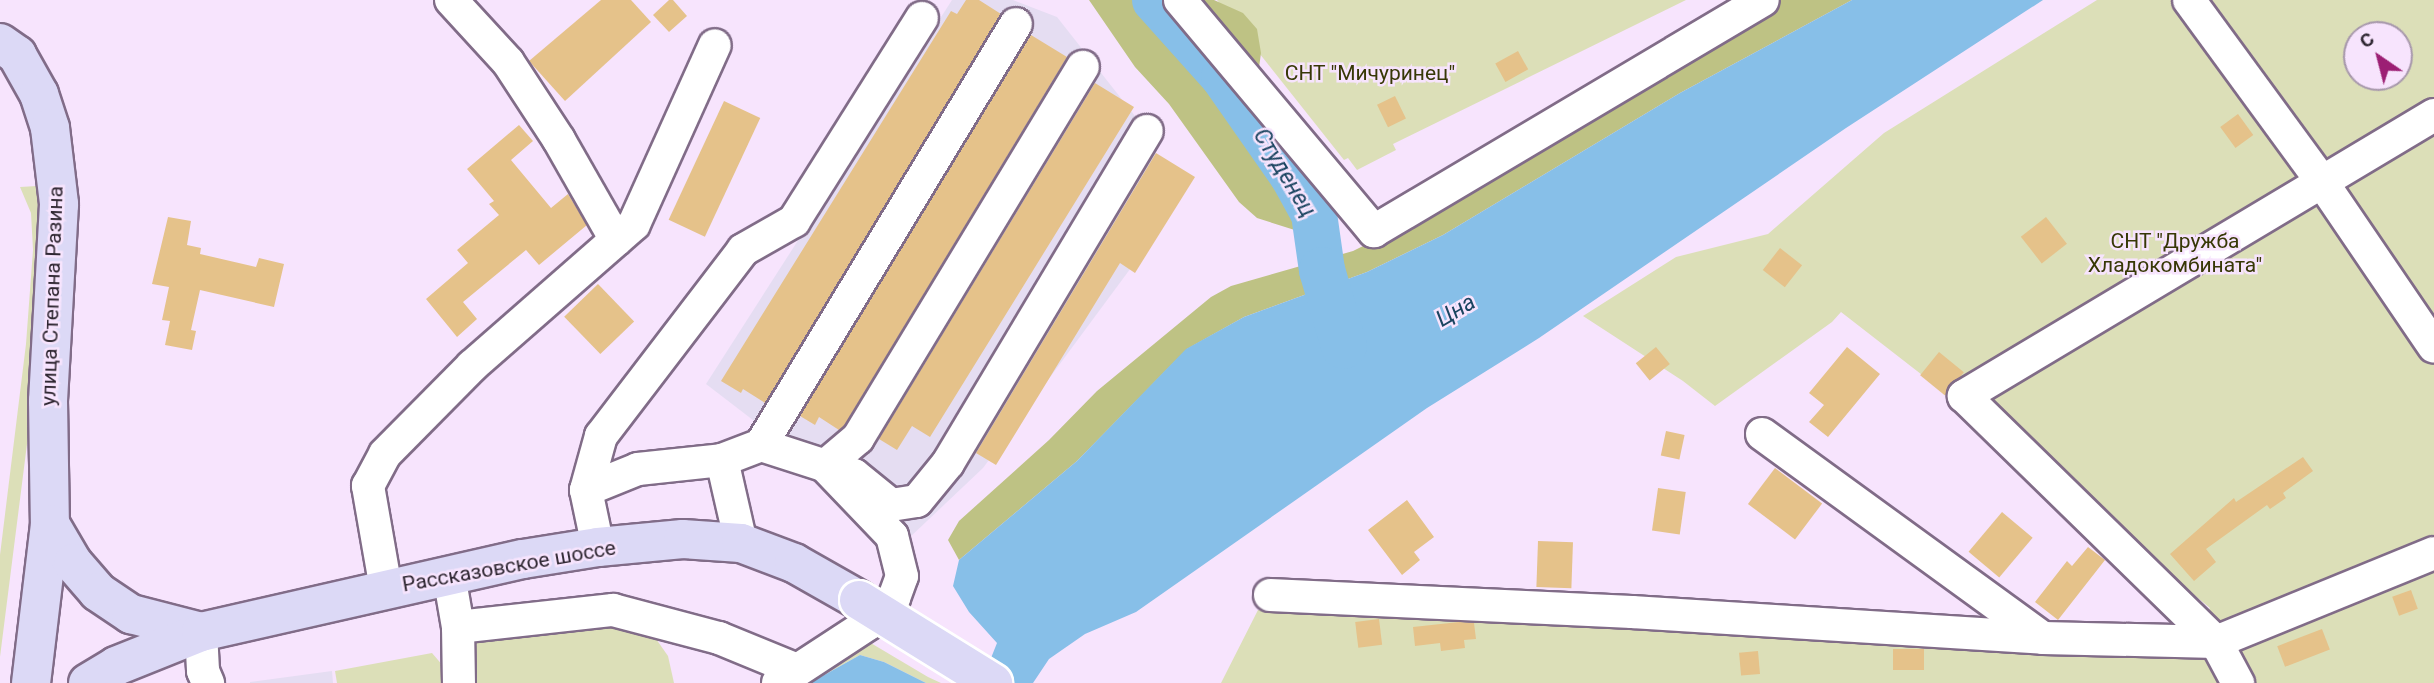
<!DOCTYPE html>
<html>
<head>
<meta charset="utf-8">
<style>
  body { margin:0 }
  #map { position:relative; width:2434px; height:683px; overflow:hidden; background:#f7e4fd; font-family:Roboto,sans-serif }
  div>[style] { position:absolute }
  [style*='--x'] { left:calc(var(--x)*1px); top:calc(var(--y)*1px); width:calc(var(--w)*1px); rotate:calc(var(--a)*1deg) }
  .industrial>* { inset:0; background:#e5ddf2 }
  .green>* { inset:0; background:#dcdfb8 }
  .forest>* { inset:0; background:#bec284 }
  .water>* { inset:0; background:#87bfe8 }
  .river>* { height:46px; margin:-23px; padding:0 23px; transform-origin:23px; border-radius:23px; background:#87bfe8 }
  .building>* { inset:0; background:#e5c28a; transform-origin:0 0 }
  .roads { filter:drop-shadow(2px 0 #816c88) drop-shadow(-2px 0 #816c88) drop-shadow(0 2px #816c88) drop-shadow(0 -2px #816c88) }
  .minor>* { height:32px; margin:-16px; padding:0 16px; transform-origin:16px; border-radius:16px; background:#fff }
  .major>* { height:38px; margin:-19px; padding:0 19px; transform-origin:19px; border-radius:19px; background:#dcd9f6 }
  .bridges { filter:drop-shadow(2px 0 #fff) drop-shadow(-2px 0 #fff) drop-shadow(0 2px #fff) drop-shadow(0 -2px #fff) }
  .major-bridge>* { height:38px; margin:-19px; padding:0 19px; transform-origin:19px; border-radius:19px; background:#dcd9f6 }
  span { translate:-50% -50%; white-space:nowrap; text-align:center; line-height:1.15; -webkit-text-stroke:5px #f7e4fd; paint-order:stroke }
  .park-label { font-size:21px; color:#373806 }
  .street-label { font-size:21px; color:#2e2631 }
  .water-label { font-size:23px; color:#1a4460; font-style:italic }
  .north { position:absolute; left:2343px; top:21px; width:70px; height:70px; box-sizing:border-box; background:#f7e4fd; border:2px solid #a798ab; border-radius:50%; rotate:325deg; font-size:19px; font-weight:700; line-height:28px; text-align:center; color:#2e2631 }
  .north::after { content:''; display:block; margin:auto; width:24px; height:32px; background:#9c1f74; clip-path:polygon(50% 0,100% 100%,50% 72%,0 100%) }
</style>
</head>
<body>
<div id="map">
  <div class="industrial">
    <div style="clip-path:polygon(952px 0,1013px 0,1057px 17px,1150px 135px,1173px 211px,983px 468px,908px 539px,706px 384px)"></div>
    <div style="clip-path:polygon(332px 671px,333px 683px,250px 683px,250px 682px)"></div>
  </div>
  <div class="green">
    <div style="clip-path:polygon(1217px 0,1686px 0,1393px 144px,1396px 150px,1357px 170px,1348px 158px,1344px 160px)"></div>
    <div style="clip-path:polygon(evenodd,2097px 0,2434px 0,2434px 683px,1221px 683px,1258px 610px,1781px 633px,2177px 657px,2210px 608px,1984px 423px,1841px 312px,1832px 322px,1715px 406px,1683px 381px,1583px 316px,1676px 257px,1768px 234px,1884px 133px,2097px 0,2357px 35px,2399px 35px,2399px 77px,2357px 77px,2357px 35px)"></div>
    <div style="clip-path:polygon(37px 186px,41px 216px,35px 381px,0 657px,0 555px,26px 344px,33px 250px,31px 213px,20px 187px)"></div>
    <div style="clip-path:polygon(615px 625px,654px 636px,668px 656px,674px 683px,470px 683px,475px 639px)"></div>
    <div style="clip-path:polygon(864px 639px,928px 677px,941px 683px,926px 683px,884px 662px,860px 655px,810px 683px,788px 683px)"></div>
    <div style="clip-path:polygon(432px 653px,444px 667px,445px 683px,337px 683px,335px 671px)"></div>
  </div>
  <div class="forest">
    <div style="clip-path:polygon(1089px 0,1214px 0,1243px 13px,1257px 29px,1261px 53px,1258px 75px,1338px 175px,1320px 219px,1301px 232px,1257px 218px,1239px 202px,1169px 104px,1135px 67px)"></div>
    <div style="clip-path:polygon(1781px 0,1852px 0,1680px 93px,1443px 235px,1367px 272px,1244px 317px,1187px 349px,1077px 461px,959px 560px,948px 540px,959px 521px,1049px 440px,1097px 391px,1211px 297px,1231px 286px,1353px 251px,1434px 211px)"></div>
  </div>
  <div class="water">
    <div style="clip-path:polygon(1852px 0,2043px 0,1846px 128px,1539px 338px,1427px 408px,1136px 612px,1085px 634px,1049px 659px,1033px 683px,972px 683px,989px 663px,997px 643px,969px 612px,953px 586px,959px 560px,1077px 461px,1186px 349px,1244px 317px,1367px 272px,1443px 235px,1680px 93px)"></div>
    <div style="clip-path:polygon(860px 655px,884px 662px,926px 683px,810px 683px)"></div>
  </div>
  <div class="river">
    <div style="--x:1155;--y:0;--w:103;--a:48.1"></div>
    <div style="--x:1224;--y:77;--w:121;--a:55.1"></div>
    <div style="--x:1293;--y:176;--w:43;--a:61.1"></div>
    <div style="--x:1314;--y:214;--w:57;--a:81.9"></div>
    <div style="--x:1322;--y:270;--w:79;--a:73.9"></div>
  </div>
  <div class="building">
    <div style="clip-path:polygon(601px 0,631px 0,651px 22px,565px 101px,529px 61px)"></div>
    <div style="clip-path:polygon(669px 0,673px 0,687px 16px,669px 32px,653px 15px)"></div>
    <div style="clip-path:polygon(966px 0,979px 0,1001px 14px,765px 403px,743px 389px,741px 393px,721px 381px,951px 11px,957px 14px)"></div>
    <div style="clip-path:polygon(1031px 35px,1067px 57px,844px 426px,839px 430px,819px 417px,815px 425px,800px 416px)"></div>
    <div style="left:1518px;top:51px;width:21px;height:26px;rotate:61deg"></div>
    <div style="clip-path:polygon(1095px 83px,1134px 107px,930px 437px,912px 426px,897px 450px,879px 439px)"></div>
    <div style="left:1395px;top:96px;width:25px;height:20px;rotate:64deg"></div>
    <div style="left:724px;top:101px;width:40px;height:131px;rotate:25deg"></div>
    <div style="left:2238px;top:114px;width:26px;height:22px;rotate:54deg"></div>
    <div style="clip-path:polygon(519px 125px,533px 141px,511px 160px,551px 208px,568px 194px,587px 225px,539px 265px,526px 250px,463px 302px,477px 319px,457px 337px,426px 299px,468px 263px,457px 250px,499px 215px,489px 204px,494px 201px,467px 169px)"></div>
    <div style="clip-path:polygon(1156px 153px,1195px 177px,1135px 273px,1120px 263px,996px 465px,976px 453px)"></div>
    <div style="clip-path:polygon(168px 217px,191px 221px,187px 245px,201px 248px,200px 254px,256px 267px,259px 258px,284px 264px,274px 307px,200px 290px,191px 330px,196px 331px,192px 350px,165px 345px,170px 321px,162px 320px,169px 287px,152px 284px)"></div>
    <div style="left:2046px;top:217px;width:34px;height:32px;rotate:52deg"></div>
    <div style="left:1780px;top:248px;width:28px;height:28px;rotate:38deg"></div>
    <div style="left:598px;top:284px;width:52px;height:47px;rotate:46deg"></div>
    <div style="left:1656px;top:347px;width:22px;height:26px;rotate:51deg"></div>
    <div style="clip-path:polygon(1847px 347px,1880px 374px,1828px 437px,1809px 422px,1824px 405px,1809px 393px)"></div>
    <div style="left:1939px;top:352px;width:32px;height:30px;rotate:39deg"></div>
    <div style="left:1666px;top:431px;width:19px;height:25px;rotate:12deg"></div>
    <div style="clip-path:polygon(2303px 457px,2313px 471px,2283px 493px,2286px 498px,2270px 509px,2267px 505px,2206px 549px,2216px 562px,2194px 581px,2170px 554px,2234px 498px,2236px 502px)"></div>
    <div style="left:1775px;top:468px;width:59px;height:45px;rotate:37deg"></div>
    <div style="left:1658px;top:488px;width:28px;height:43px;rotate:8deg"></div>
    <div style="clip-path:polygon(1407px 500px,1434px 537px,1414px 552px,1420px 560px,1402px 575px,1368px 530px)"></div>
    <div style="left:2002px;top:512px;width:40px;height:52px;rotate:40deg"></div>
    <div style="left:1538px;top:541px;width:35px;height:46px;rotate:2deg"></div>
    <div style="clip-path:polygon(2088px 547px,2105px 560px,2058px 620px,2035px 602px,2067px 561px,2072px 566px)"></div>
    <div style="left:2411px;top:590px;width:20px;height:20px;rotate:70deg"></div>
    <div style="left:1379px;top:619px;width:26px;height:24px;rotate:83deg"></div>
    <div style="clip-path:polygon(1459px 622px,1474px 623px,1476px 639px,1464px 640px,1465px 648px,1441px 651px,1440px 643px,1415px 646px,1413px 627px)"></div>
    <div style="left:2322px;top:629px;width:22px;height:48px;rotate:69deg"></div>
    <div style="left:1893px;top:649px;width:31px;height:21px"></div>
    <div style="left:1758px;top:651px;width:23px;height:19px;rotate:85deg"></div>
  </div>
  <div class="roads">
    <div class="minor">
      <div style="--x:451;--y:0;--w:84;--a:47.4"></div>
      <div style="--x:508;--y:62;--w:93;--a:56.8"></div>
      <div style="--x:559;--y:140;--w:115;--a:60.3"></div>
      <div style="--x:1180;--y:0;--w:302;--a:50"></div>
      <div style="--x:1374;--y:231;--w:452;--a:-30.7"></div>
      <div style="--x:2189;--y:0;--w:225;--a:53.8"></div>
      <div style="--x:2322;--y:182;--w:199;--a:55.8"></div>
      <div style="--x:2434;--y:115;--w:548;--a:149.13"></div>
      <div style="--x:1964;--y:396;--w:352;--a:44.3"></div>
      <div style="--x:2216;--y:642;--w:235;--a:-22.2"></div>
      <div style="--x:1762;--y:434;--w:347;--a:36"></div>
      <div style="--x:761;--y:445;--w:492;--a:-58.8"></div>
      <div style="--x:722;--y:460;--w:85;--a:77.1"></div>
      <div style="--x:586;--y:490;--w:56;--a:-74.5"></div>
      <div style="--x:601;--y:436;--w:234;--a:-52.6"></div>
      <div style="--x:743;--y:250;--w:59;--a:-29.6"></div>
      <div style="--x:794;--y:221;--w:240;--a:-57.8"></div>
      <div style="--x:598;--y:547;--w:58;--a:-101.9"></div>
      <div style="--x:586;--y:490;--w:56;--a:-22"></div>
      <div style="--x:638;--y:469;--w:84;--a:-6.1"></div>
      <div style="--x:722;--y:460;--w:42;--a:-21"></div>
      <div style="--x:761;--y:445;--w:98;--a:17.9"></div>
      <div style="--x:854;--y:475;--w:48;--a:39"></div>
      <div style="--x:891;--y:505;--w:26;--a:-9"></div>
      <div style="--x:917;--y:501;--w:49;--a:-50.8"></div>
      <div style="--x:948;--y:463;--w:387;--a:-59.1"></div>
      <div style="--x:449;--y:575;--w:53;--a:80.2"></div>
      <div style="--x:458;--y:627;--w:56;--a:89"></div>
      <div style="--x:386;--y:589;--w:105;--a:-99.9"></div>
      <div style="--x:368;--y:486;--w:36;--a:-62"></div>
      <div style="--x:385;--y:454;--w:124;--a:-45.3"></div>
      <div style="--x:472;--y:366;--w:215;--a:-41.2"></div>
      <div style="--x:634;--y:224;--w:196;--a:-65.7"></div>
      <div style="--x:1270;--y:595;--w:362;--a:2.7"></div>
      <div style="--x:1632;--y:612;--w:412;--a:3.6"></div>
      <div style="--x:2043;--y:638;--w:173;--a:1.3"></div>
      <div style="--x:2216;--y:642;--w:47;--a:61.8"></div>
      <div style="--x:458;--y:627;--w:156;--a:-6.3"></div>
      <div style="--x:613;--y:610;--w:110;--a:14.8"></div>
      <div style="--x:719;--y:638;--w:84;--a:22.3"></div>
      <div style="--x:201;--y:632;--w:39;--a:87"></div>
      <div style="--x:203;--y:671;--w:13;--a:67"></div>
      <div style="--x:778;--y:683;--w:108;--a:-33.2"></div>
      <div style="--x:868;--y:624;--w:37;--a:-45"></div>
      <div style="--x:894;--y:598;--w:23;--a:-70"></div>
      <div style="--x:902;--y:576;--w:41;--a:-104"></div>
      <div style="--x:892;--y:536;--w:97;--a:-133.7"></div>
      <div style="--x:825;--y:466;--w:43;--a:-40.3"></div>
      <div style="--x:858;--y:438;--w:434;--a:-58.8"></div>
    </div>
    <div class="major">
      <div style="--x:0;--y:43;--w:21;--a:35"></div>
      <div style="--x:17;--y:55;--w:45;--a:60.6"></div>
      <div style="--x:39;--y:94;--w:36;--a:72"></div>
      <div style="--x:50;--y:128;--w:77;--a:83.2"></div>
      <div style="--x:59;--y:204;--w:197;--a:93.2"></div>
      <div style="--x:48;--y:401;--w:123;--a:89.1"></div>
      <div style="--x:50;--y:524;--w:160;--a:96.8"></div>
      <div style="--x:50;--y:524;--w:45;--a:59.5"></div>
      <div style="--x:73;--y:563;--w:38;--a:49"></div>
      <div style="--x:98;--y:592;--w:40;--a:34"></div>
      <div style="--x:131;--y:614;--w:72;--a:14.4"></div>
      <div style="--x:88;--y:683;--w:33;--a:-31"></div>
      <div style="--x:116;--y:666;--w:92;--a:-21.8"></div>
      <div style="--x:201;--y:632;--w:330;--a:-12.8"></div>
      <div style="--x:523;--y:559;--w:76;--a:-9.1"></div>
      <div style="--x:598;--y:547;--w:85;--a:-5.4"></div>
      <div style="--x:683;--y:539;--w:58;--a:3.9"></div>
      <div style="--x:741;--y:543;--w:57;--a:20.7"></div>
      <div style="--x:794;--y:563;--w:75;--a:29.6"></div>
    </div>
  </div>
  <div class="bridges">
    <div class="major-bridge">
      <div style="--x:859;--y:600;--w:158;--a:31.8"></div>
    </div>
  </div>
  <div class="park-label">
    <span style="left:1370px;top:73px">СНТ "Мичуринец"</span>
    <span style="left:2175px;top:253px">СНТ "Дружба<br>Хладокомбината"</span>
  </div>
  <div class="street-label">
    <span style="left:52px;top:296px;rotate:-88deg">улица Степана Разина</span>
    <span style="left:509px;top:566px;rotate:-10deg">Рассказовское шоссе</span>
  </div>
  <div class="water-label">
    <span style="left:1284px;top:173px;rotate:59deg">Студенец</span>
    <span style="left:1456px;top:311px;rotate:-31deg">Цна</span>
  </div>
  <div class="north">С</div>
</div>
</body>
</html>
